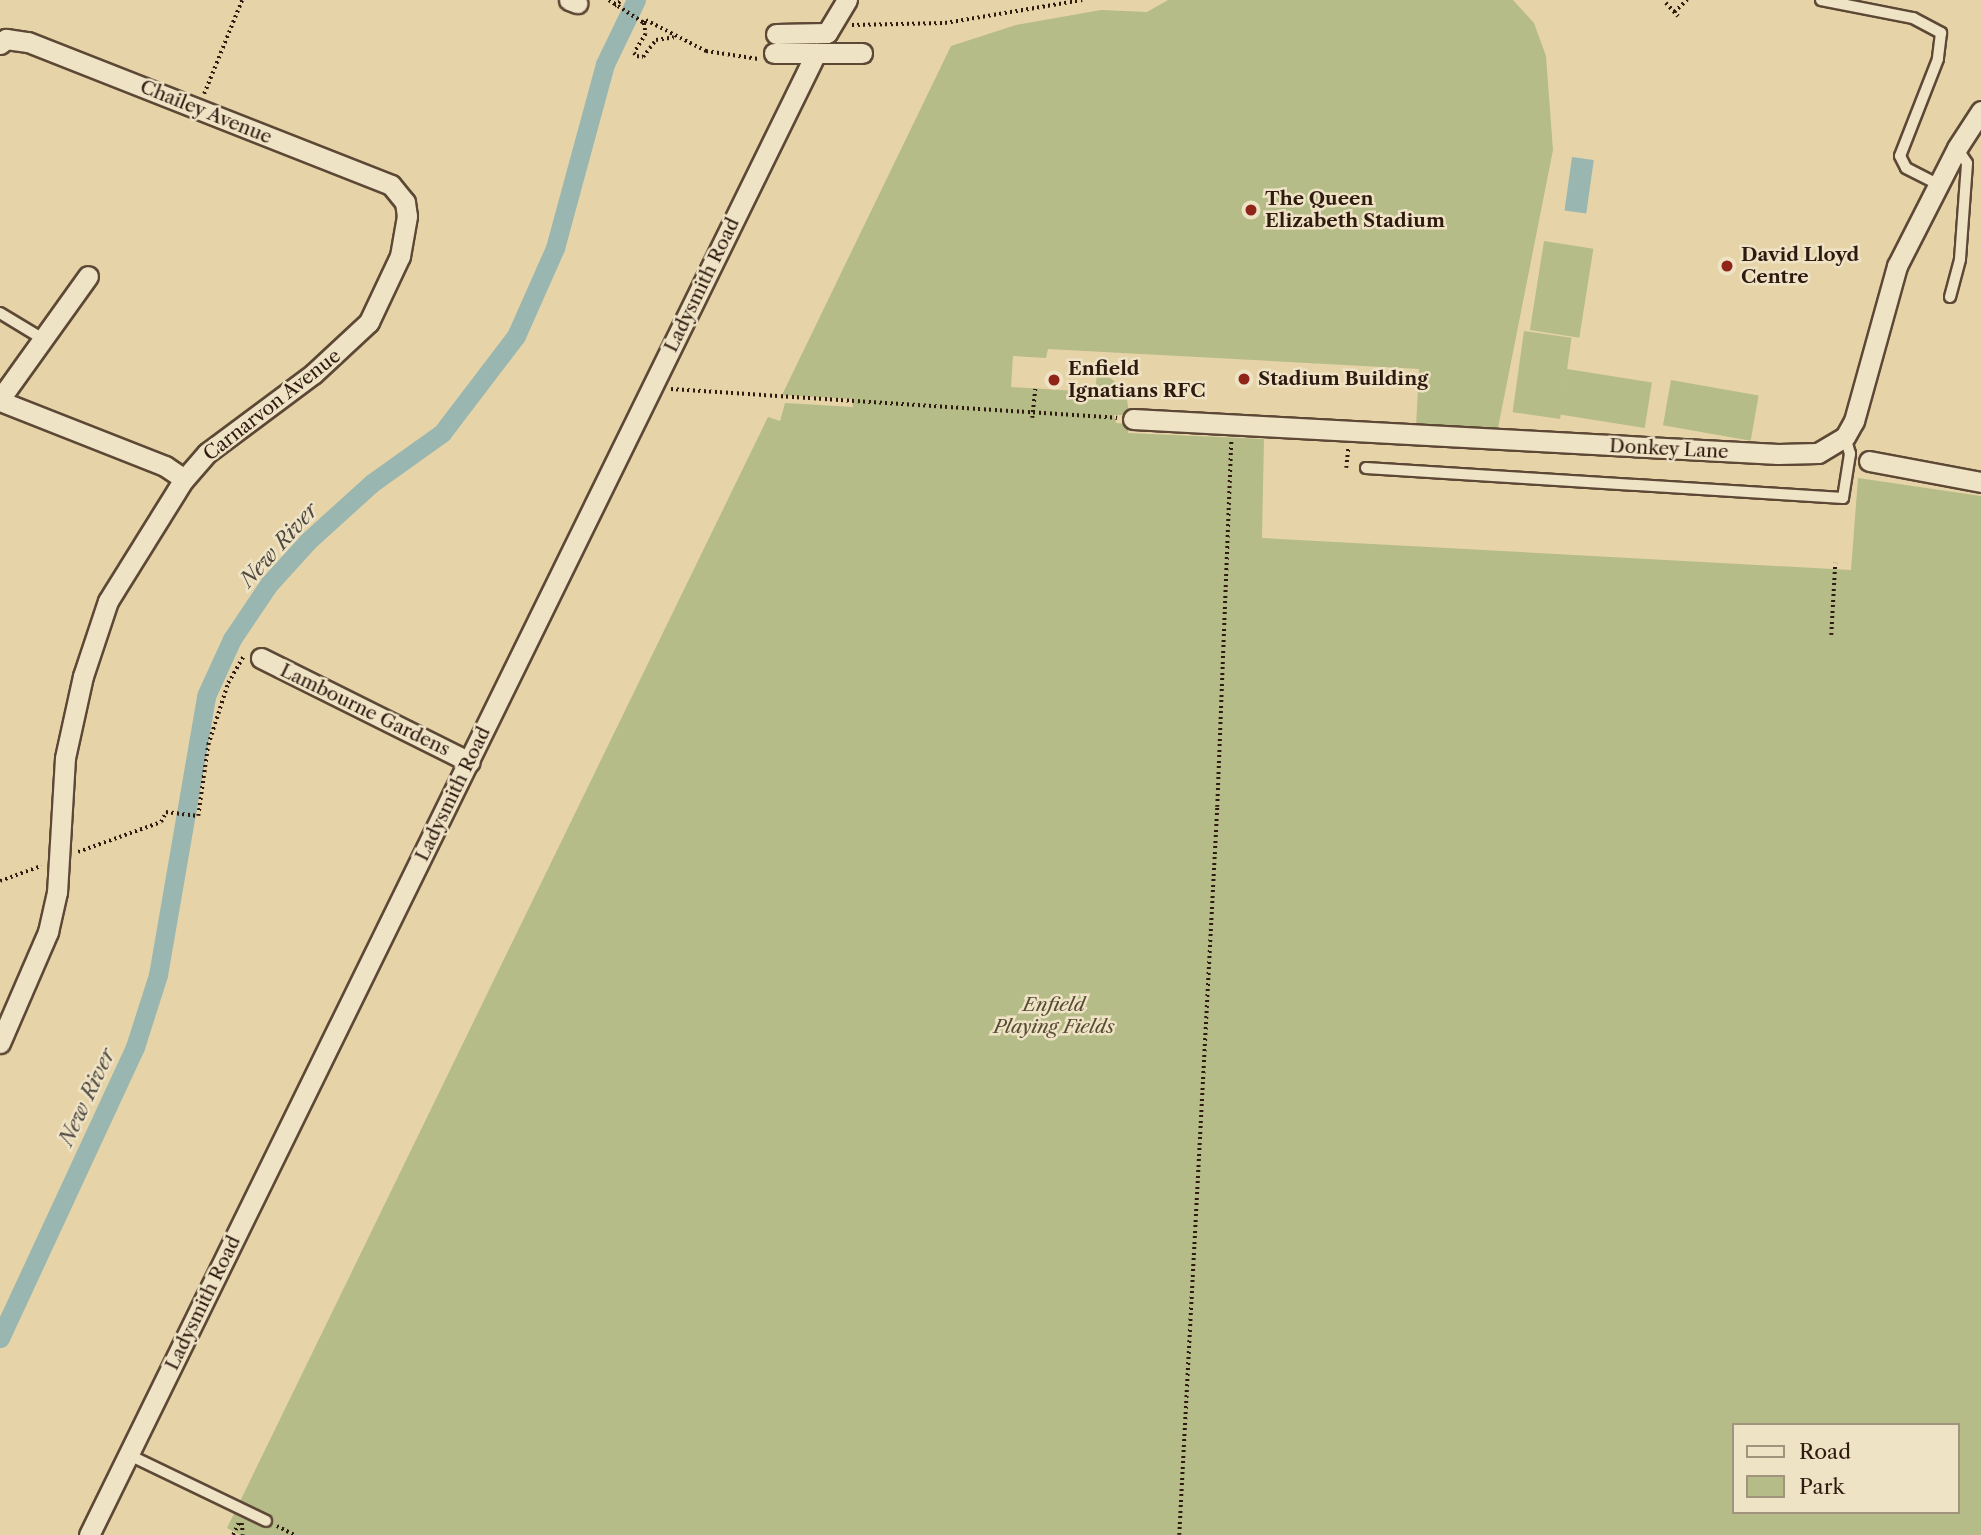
<!DOCTYPE html>
<html>
<head>
<meta charset="utf-8">
<style>
  body { margin:0 }
  #map { position:relative; width:1981px; height:1535px; overflow:hidden; background:#e6d4a8; font-family:"Libre Caslon Text",serif }
  div>[style] { position:absolute }
  [style*='--x'] { left:calc(var(--x)*1px); top:calc(var(--y)*1px); width:calc(var(--w)*1px); rotate:calc(var(--a)*1deg) }
  .green>* { inset:0; background:#b6bc87; transform-origin:0 0 }
  .water>* { inset:0; background:#99b7b0; transform-origin:0 0 }
  .canal>* { height:19px; margin:-9.5px; padding:0 9.5px; transform-origin:9.5px; border-radius:9.5px; background:#99b7b0 }
  .path>* { height:3.5px; margin-top:-1.75px; transform-origin:0; background:repeating-linear-gradient(90deg,#2f1a10 0 2px,transparent 0 5.5px) }
  .roads { filter:drop-shadow(2px 0 #5d4836) drop-shadow(-2px 0 #5d4836) drop-shadow(0 2px #5d4836) drop-shadow(0 -2px #5d4836) }
  .lane>* { height:10px; margin:-5px; padding:0 5px; transform-origin:5px; border-radius:5px; background:#efe3c6 }
  .street>* { height:19px; margin:-9.5px; padding:0 9.5px; transform-origin:9.5px; border-radius:9.5px; background:#efe3c6 }
  .dots>* { width:19px; height:19px; translate:-50% -50%; box-sizing:border-box; border:4px solid #efe3c6; border-radius:50% }
  span { translate:-50% -50%; white-space:nowrap; text-align:center; line-height:1.15; -webkit-text-stroke:5px #efe3c6; paint-order:stroke }
  .street-label { font-size:19px; color:#2f1a10 }
  .poi-label { font-size:19px; color:#2f1a10; font-weight:700 }
  .left { translate:0 -50%; text-align:left }
  .park-label { font-size:19px; color:#584b34; font-style:italic }
  .water-label { font-size:21px; color:#4f4940; font-style:italic }
  .legend { position:absolute; left:1732px; top:1423px; width:228px; height:91px; box-sizing:border-box; background:#efe3c6; border:2px solid #a2937d; margin:0; padding:9px 12px; list-style:none; font-size:21px; color:#2f1a10 }
  .legend li { display:flex; align-items:center; gap:14px; height:35px }
  .legend b { width:35px; border:2px solid #a2937d }
</style>
</head>
<body>
<div id="map">
  <div class="green">
    <div style="clip-path:polygon(evenodd,1168px 0,1513px 0,1534px 23px,1546px 56px,1553px 150px,1498px 428px,1419px 424px,1416px 427px,1419px 369px,1048px 349px,1046px 358px,1013px 356px,1011px 387px,1095px 392px,1097px 374px,1108px 376px,1126px 391px,1129px 415px,1114px 415px,1116px 423px,1128px 424px,1128px 433px,1264px 439px,1262px 538px,1851px 570px,1858px 478px,1981px 496px,1981px 1535px,240px 1535px,227px 1528px,768px 417px,780px 421px,785px 403px,853px 407px,852px 399px,782px 395px,951px 46px,1016px 25px,1101px 10px,1147px 12px,1168px 0,1734px 1425px,1958px 1425px,1958px 1512px,1734px 1512px,1734px 1425px)"></div>
    <div style="left:1544px;top:241px;width:50px;height:90px;rotate:9deg"></div>
    <div style="left:1524px;top:331px;width:48px;height:82px;rotate:8deg"></div>
    <div style="left:1567px;top:369px;width:86px;height:46px;rotate:9deg"></div>
    <div style="left:1671px;top:380px;width:89px;height:46px;rotate:10deg"></div>
  </div>
  <div class="water">
    <div style="left:1572px;top:157px;width:22px;height:54px;rotate:8deg"></div>
  </div>
  <div class="canal">
    <div style="--x:0;--y:1338;--w:321;--a:-65.1"></div>
    <div style="--x:135;--y:1047;--w:76;--a:-72.3"></div>
    <div style="--x:158;--y:975;--w:283;--a:-80.2"></div>
    <div style="--x:206;--y:696;--w:63;--a:-65.5"></div>
    <div style="--x:232;--y:639;--w:66;--a:-56.1"></div>
    <div style="--x:269;--y:584;--w:58;--a:-47.8"></div>
    <div style="--x:308;--y:541;--w:86;--a:-42.2"></div>
    <div style="--x:372;--y:483;--w:86;--a:-35.5"></div>
    <div style="--x:442;--y:433;--w:122;--a:-52.7"></div>
    <div style="--x:516;--y:336;--w:96;--a:-66.1"></div>
    <div style="--x:555;--y:248;--w:191;--a:-74.8"></div>
    <div style="--x:605;--y:64;--w:71;--a:-64.2"></div>
  </div>
  <div class="path">
    <div style="--x:609;--y:0;--w:42;--a:33.3"></div>
    <div style="--x:644;--y:23;--w:4;--a:-56"></div>
    <div style="--x:646;--y:20;--w:68;--a:27.3"></div>
    <div style="--x:706;--y:51;--w:53;--a:8.7"></div>
    <div style="--x:1666;--y:3;--w:18;--a:47"></div>
    <div style="--x:614;--y:6;--w:10;--a:-37"></div>
    <div style="--x:1674;--y:12;--w:18;--a:-43"></div>
    <div style="--x:644;--y:23;--w:11;--a:80"></div>
    <div style="--x:646;--y:34;--w:22;--a:122"></div>
    <div style="--x:634;--y:53;--w:4;--a:45"></div>
    <div style="--x:637;--y:56;--w:6;--a:9"></div>
    <div style="--x:643;--y:57;--w:21;--a:-53"></div>
    <div style="--x:656;--y:40;--w:18;--a:-9"></div>
    <div style="--x:852;--y:25;--w:93;--a:-1.2"></div>
    <div style="--x:945;--y:23;--w:139;--a:-9.5"></div>
    <div style="--x:204;--y:94;--w:101;--a:-68"></div>
    <div style="--x:671;--y:389;--w:447;--a:3.7"></div>
    <div style="--x:1032;--y:418;--w:29;--a:-84"></div>
    <div style="--x:1346;--y:468;--w:19;--a:-84"></div>
    <div style="--x:1831;--y:635;--w:72;--a:-86.8"></div>
    <div style="--x:78;--y:852;--w:88;--a:-19.9"></div>
    <div style="--x:161;--y:822;--w:11;--a:-63"></div>
    <div style="--x:166;--y:812;--w:32;--a:7"></div>
    <div style="--x:198;--y:816;--w:72;--a:-82"></div>
    <div style="--x:208;--y:745;--w:65;--a:-72.1"></div>
    <div style="--x:228;--y:683;--w:30;--a:-60"></div>
    <div style="--x:0;--y:881;--w:44;--a:-20.1"></div>
    <div style="--x:242;--y:1523;--w:12;--a:85"></div>
    <div style="--x:277;--y:1526;--w:20;--a:27"></div>
    <div style="--x:233;--y:1535;--w:14;--a:-65"></div>
    <div style="--x:1179;--y:1535;--w:729;--a:-87.01"></div>
    <div style="--x:1217;--y:807;--w:365;--a:-87.8"></div>
  </div>
  <div class="roads">
    <div class="lane">
      <div style="--x:1821;--y:0;--w:94;--a:11.1"></div>
      <div style="--x:1913;--y:18;--w:32;--a:28"></div>
      <div style="--x:1941;--y:33;--w:26;--a:97"></div>
      <div style="--x:1938;--y:59;--w:104;--a:111.4"></div>
      <div style="--x:1900;--y:156;--w:13;--a:63"></div>
      <div style="--x:1906;--y:168;--w:35;--a:27"></div>
      <div style="--x:1950;--y:297;--w:39;--a:-75"></div>
      <div style="--x:1960;--y:259;--w:96;--a:-85.8"></div>
      <div style="--x:1967;--y:163;--w:18;--a:-124"></div>
      <div style="--x:0;--y:313;--w:50;--a:31.2"></div>
      <div style="--x:1366;--y:468;--w:478;--a:3.6"></div>
      <div style="--x:1843;--y:498;--w:45;--a:-81"></div>
      <div style="--x:1850;--y:454;--w:18;--a:-106"></div>
      <div style="--x:129;--y:1455;--w:152;--a:25.7"></div>
    </div>
    <div class="street">
      <div style="--x:569;--y:0;--w:9;--a:21"></div>
      <div style="--x:776;--y:34;--w:51;--a:-1.1"></div>
      <div style="--x:827;--y:33;--w:39;--a:-59"></div>
      <div style="--x:0;--y:44;--w:8;--a:-40"></div>
      <div style="--x:6;--y:39;--w:22;--a:8"></div>
      <div style="--x:28;--y:42;--w:390;--a:21.5"></div>
      <div style="--x:391;--y:185;--w:22;--a:51"></div>
      <div style="--x:405;--y:202;--w:14;--a:82"></div>
      <div style="--x:407;--y:216;--w:41;--a:99.9"></div>
      <div style="--x:400;--y:256;--w:73;--a:115.2"></div>
      <div style="--x:369;--y:322;--w:76;--a:137.1"></div>
      <div style="--x:313;--y:374;--w:132;--a:143.3"></div>
      <div style="--x:207;--y:453;--w:35;--a:131"></div>
      <div style="--x:184;--y:479;--w:144;--a:121.9"></div>
      <div style="--x:108;--y:601;--w:79;--a:108.4"></div>
      <div style="--x:83;--y:676;--w:84;--a:102.4"></div>
      <div style="--x:65;--y:758;--w:134;--a:93.4"></div>
      <div style="--x:57;--y:892;--w:41;--a:102.7"></div>
      <div style="--x:48;--y:932;--w:121;--a:113.4"></div>
      <div style="--x:774;--y:53;--w:88;--a:0"></div>
      <div style="--x:0;--y:399;--w:151;--a:-54.4"></div>
      <div style="--x:0;--y:401;--w:177;--a:21.5"></div>
      <div style="--x:165;--y:466;--w:23;--a:34"></div>
      <div style="--x:1133;--y:419;--w:646;--a:3.11"></div>
      <div style="--x:1778;--y:454;--w:40;--a:-1.4"></div>
      <div style="--x:1818;--y:453;--w:31;--a:-31"></div>
      <div style="--x:1845;--y:437;--w:18;--a:-61"></div>
      <div style="--x:1854;--y:421;--w:161;--a:-74.5"></div>
      <div style="--x:1897;--y:266;--w:132;--a:-63"></div>
      <div style="--x:1957;--y:148;--w:44;--a:-57"></div>
      <div style="--x:1869;--y:461;--w:114;--a:10.6"></div>
      <div style="--x:261;--y:658;--w:233;--a:26.5"></div>
      <div style="--x:89;--y:1535;--w:1651;--a:-63.87"></div>
    </div>
  </div>
  <div class="dots">
    <div style="left:1251px;top:210px;background:#8f2418"></div>
    <div style="left:1727px;top:266px;background:#8f2418"></div>
    <div style="left:1244px;top:379px;background:#8f2418"></div>
    <div style="left:1054px;top:380px;background:#8f2418"></div>
  </div>
  <div class="street-label">
    <span style="left:206px;top:112px;rotate:22deg">Chailey Avenue</span>
    <span style="left:702px;top:285px;rotate:-64deg">Ladysmith Road</span>
    <span style="left:272px;top:405px;rotate:-38deg">Carnarvon Avenue</span>
    <span style="left:1669px;top:449px;rotate:3deg">Donkey Lane</span>
    <span style="left:365px;top:710px;rotate:26deg">Lambourne Gardens</span>
    <span style="left:453px;top:794px;rotate:-64deg">Ladysmith Road</span>
    <span style="left:203px;top:1303px;rotate:-64deg">Ladysmith Road</span>
  </div>
  <div class="poi-label">
    <span class="left" style="left:1265px;top:210px">The Queen<br>Elizabeth Stadium</span>
    <span class="left" style="left:1741px;top:266px">David Lloyd<br>Centre</span>
    <span class="left" style="left:1068px;top:380px">Enfield<br>Ignatians RFC</span>
    <span class="left" style="left:1258px;top:379px">Stadium Building</span>
  </div>
  <div class="park-label">
    <span style="left:1054px;top:1016px">Enfield<br>Playing Fields</span>
  </div>
  <div class="water-label">
    <span style="left:279px;top:545px;rotate:-48deg">New River</span>
    <span style="left:87px;top:1097px;rotate:-65deg">New River</span>
  </div>
  <ul class="legend">
  <li><b style="height:9px;background:#efe3c6"></b>Road</li>
  <li><b style="height:19px;background:#b6bc87"></b>Park</li>
  </ul>
</div>
</body>
</html>
